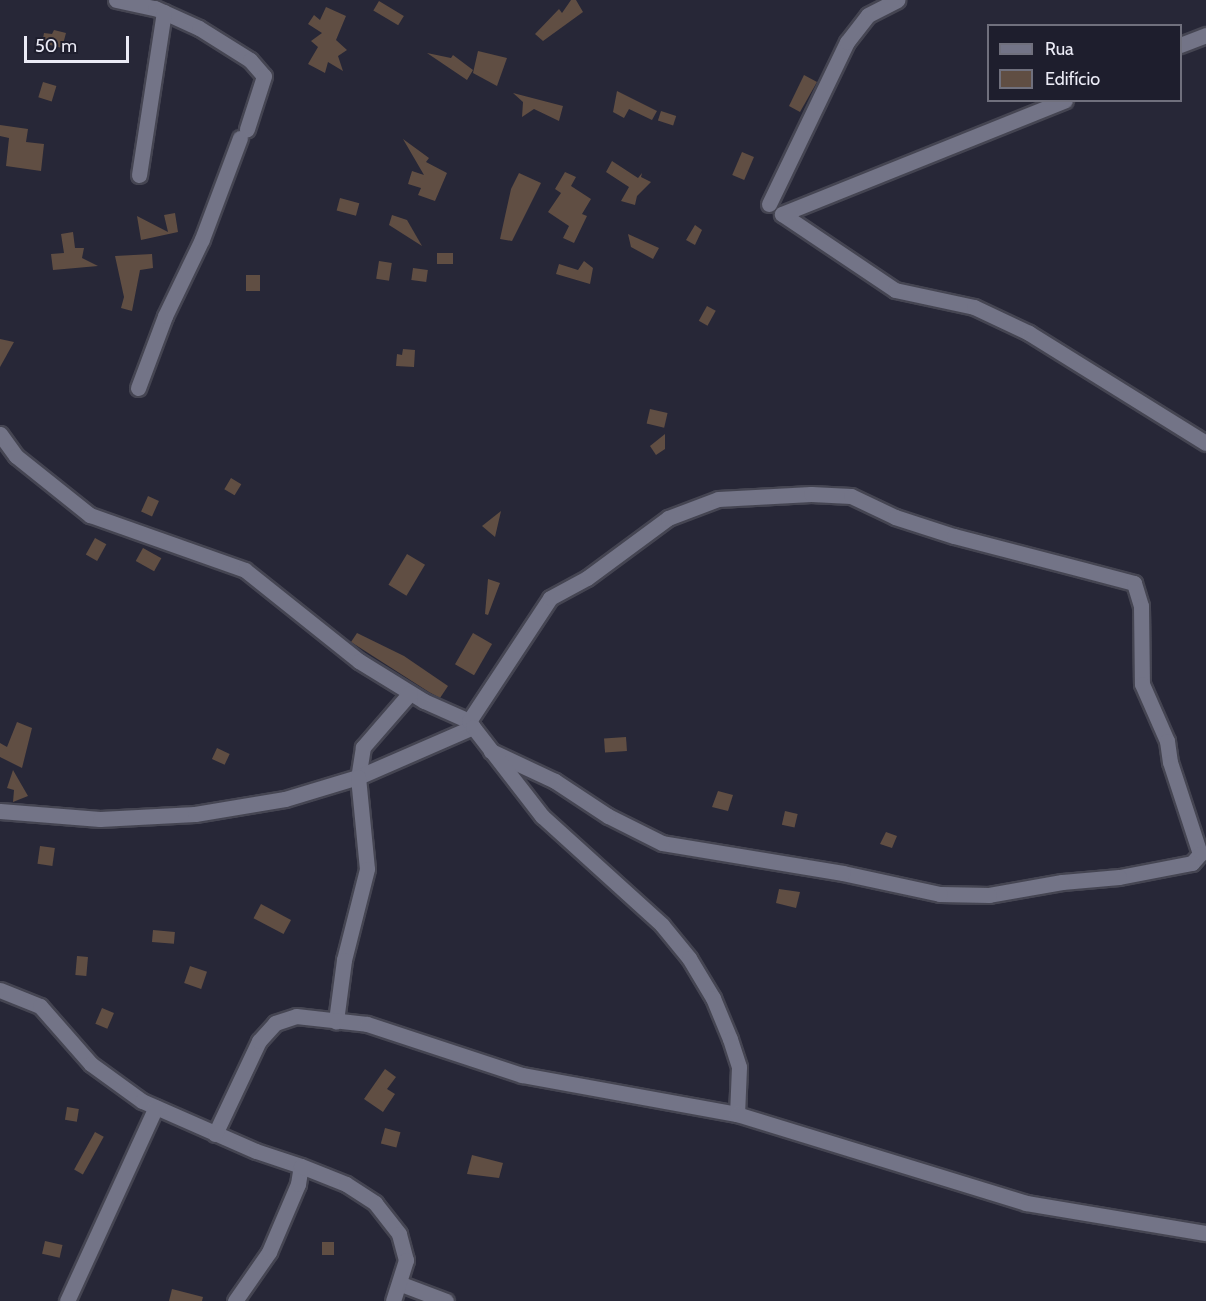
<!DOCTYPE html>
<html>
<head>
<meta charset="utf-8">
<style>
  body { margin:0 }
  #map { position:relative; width:1206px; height:1301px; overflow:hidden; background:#272737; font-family:Cabin,sans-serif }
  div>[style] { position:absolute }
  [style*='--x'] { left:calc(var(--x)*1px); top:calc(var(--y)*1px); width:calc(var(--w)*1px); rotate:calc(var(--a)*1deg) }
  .building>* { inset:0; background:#604e43; transform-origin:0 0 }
  .roads { filter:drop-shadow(2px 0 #454552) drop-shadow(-2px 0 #454552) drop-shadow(0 2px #454552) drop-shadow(0 -2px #454552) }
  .minor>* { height:15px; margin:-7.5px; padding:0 7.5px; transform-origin:7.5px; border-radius:7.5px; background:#737487 }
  span { translate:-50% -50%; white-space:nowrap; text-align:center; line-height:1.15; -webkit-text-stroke:4.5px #1e1e2d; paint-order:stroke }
  .legend { position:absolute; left:987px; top:24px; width:195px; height:78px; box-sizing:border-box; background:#1e1e2d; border:2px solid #70707d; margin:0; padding:8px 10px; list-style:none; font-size:18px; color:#ebebf6 }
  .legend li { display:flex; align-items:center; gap:12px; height:30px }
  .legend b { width:30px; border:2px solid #70707d }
  .scale { position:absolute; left:24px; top:36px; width:105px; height:27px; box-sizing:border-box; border:3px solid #ebebf6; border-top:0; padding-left:8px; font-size:18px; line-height:21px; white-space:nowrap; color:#ebebf6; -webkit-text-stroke:4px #1e1e2d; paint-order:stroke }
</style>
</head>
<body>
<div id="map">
  <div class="building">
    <div style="clip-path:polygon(571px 0,576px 0,583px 12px,543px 41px,535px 34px,559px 9px,562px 13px)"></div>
    <div style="left:379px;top:1px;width:29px;height:11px;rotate:31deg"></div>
    <div style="clip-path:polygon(326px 7px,346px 16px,336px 40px,347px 50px,338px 56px,343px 71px,328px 62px,325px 73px,308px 64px,318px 47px,311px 41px,322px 33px,308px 24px,314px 15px,320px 20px)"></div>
    <div style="clip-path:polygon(54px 30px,66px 33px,62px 48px,42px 43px,44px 33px,52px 34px)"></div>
    <div style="clip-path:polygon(478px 51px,507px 58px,497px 86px,473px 73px)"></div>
    <div style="clip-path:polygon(427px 53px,451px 58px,453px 55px,473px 70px,467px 80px)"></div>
    <div style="clip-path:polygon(804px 75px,817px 82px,800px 112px,789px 106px)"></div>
    <div style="left:43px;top:82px;width:14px;height:16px;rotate:17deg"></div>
    <div style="clip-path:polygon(617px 91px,657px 111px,652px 120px,629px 109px,624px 118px,613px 112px)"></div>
    <div style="clip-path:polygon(513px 93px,563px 106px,559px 121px,534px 109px,522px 117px,523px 102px)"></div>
    <div style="left:661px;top:111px;width:16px;height:10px;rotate:18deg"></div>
    <div style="clip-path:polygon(0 125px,28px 129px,26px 142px,44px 144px,41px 171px,6px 166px,9px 138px,0 136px)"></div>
    <div style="clip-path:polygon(403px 139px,429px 158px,426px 162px,447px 173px,435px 201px,418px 195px,421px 188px,408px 184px,412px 171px,424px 175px)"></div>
    <div style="left:742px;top:152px;width:13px;height:25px;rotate:23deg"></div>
    <div style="clip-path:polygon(612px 161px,638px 178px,642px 173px,641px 177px,651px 182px,637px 196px,635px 205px,621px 201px,629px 187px,606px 172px)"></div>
    <div style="clip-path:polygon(565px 172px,576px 177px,571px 186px,591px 199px,582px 214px,587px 216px,574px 243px,563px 238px,569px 226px,548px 212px,561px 193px,555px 189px)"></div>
    <div style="clip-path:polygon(519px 173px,541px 183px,512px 241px,500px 239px,511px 189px)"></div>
    <div style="left:340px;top:198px;width:20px;height:13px;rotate:15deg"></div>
    <div style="clip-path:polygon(175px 213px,178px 232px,141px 240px,137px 216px,168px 232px,164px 215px)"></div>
    <div style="clip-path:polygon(392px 215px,407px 220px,422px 246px,389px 225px)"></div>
    <div style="clip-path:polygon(695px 225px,702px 230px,695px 245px,686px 240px)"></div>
    <div style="clip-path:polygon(73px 232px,75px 248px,84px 248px,82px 258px,98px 266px,53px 270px,51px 254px,64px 253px,61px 234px)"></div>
    <div style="clip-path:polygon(628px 234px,659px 248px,653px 259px,631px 247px)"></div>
    <div style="left:437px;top:253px;width:16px;height:11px"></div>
    <div style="clip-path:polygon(152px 254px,153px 268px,140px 270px,132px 311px,121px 308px,124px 297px,115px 256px)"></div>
    <div style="left:379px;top:261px;width:13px;height:18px;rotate:9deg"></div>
    <div style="clip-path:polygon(584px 261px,593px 268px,590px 284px,556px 274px,559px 264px,578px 270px)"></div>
    <div style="left:413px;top:268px;width:15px;height:12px;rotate:8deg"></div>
    <div style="left:260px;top:275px;width:16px;height:14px;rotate:90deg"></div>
    <div style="left:707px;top:306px;width:10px;height:17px;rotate:29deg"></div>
    <div style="clip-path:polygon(0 339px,14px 342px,0 367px)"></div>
    <div style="clip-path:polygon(403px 349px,415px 350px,414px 367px,396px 366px,397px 354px,402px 355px)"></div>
    <div style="left:650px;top:409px;width:18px;height:15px;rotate:13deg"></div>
    <div style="clip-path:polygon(665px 434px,665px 449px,656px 455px,650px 446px)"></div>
    <div style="left:231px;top:478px;width:12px;height:13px;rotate:31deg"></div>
    <div style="left:148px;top:496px;width:12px;height:17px;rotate:24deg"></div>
    <div style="clip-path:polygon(501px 511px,495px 537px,482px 526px)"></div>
    <div style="left:95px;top:538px;width:13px;height:19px;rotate:29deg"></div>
    <div style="left:143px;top:548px;width:21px;height:15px;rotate:29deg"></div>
    <div style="left:407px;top:554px;width:21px;height:36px;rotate:31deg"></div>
    <div style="clip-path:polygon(488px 579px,500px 583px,488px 615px,485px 614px)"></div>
    <div style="clip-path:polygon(357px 633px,404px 656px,448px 686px,440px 698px,429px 692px,351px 642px)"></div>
    <div style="left:473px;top:633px;width:22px;height:36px;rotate:30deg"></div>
    <div style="clip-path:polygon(17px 722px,32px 728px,22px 768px,0 757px,0 743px,7px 747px)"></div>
    <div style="left:626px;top:737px;width:14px;height:22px;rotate:86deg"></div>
    <div style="left:217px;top:748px;width:14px;height:12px;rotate:25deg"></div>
    <div style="clip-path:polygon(13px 770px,28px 796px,13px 802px,14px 790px,7px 788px)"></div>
    <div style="clip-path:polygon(718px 791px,733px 795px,728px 811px,712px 807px)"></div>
    <div style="left:785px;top:811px;width:13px;height:14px;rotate:13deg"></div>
    <div style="clip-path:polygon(886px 832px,897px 836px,892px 848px,880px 844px)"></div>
    <div style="left:40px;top:846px;width:15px;height:18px;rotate:8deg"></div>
    <div style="clip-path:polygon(779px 889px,800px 892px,796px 908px,776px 903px)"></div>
    <div style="left:261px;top:904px;width:34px;height:16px;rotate:28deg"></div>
    <div style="left:153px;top:930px;width:22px;height:12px;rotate:5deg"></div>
    <div style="left:77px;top:956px;width:11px;height:19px;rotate:5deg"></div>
    <div style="left:190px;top:966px;width:18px;height:18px;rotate:19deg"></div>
    <div style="left:102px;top:1008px;width:13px;height:17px;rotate:23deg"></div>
    <div style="clip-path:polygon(385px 1069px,396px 1077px,387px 1089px,395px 1094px,383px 1112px,364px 1099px)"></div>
    <div style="left:67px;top:1107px;width:12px;height:13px;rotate:9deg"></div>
    <div style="left:385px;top:1128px;width:16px;height:16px;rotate:15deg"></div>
    <div style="left:95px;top:1132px;width:10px;height:43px;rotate:29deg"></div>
    <div style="clip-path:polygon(472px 1155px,503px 1163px,499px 1178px,467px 1174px)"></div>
    <div style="left:45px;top:1241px;width:18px;height:13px;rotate:13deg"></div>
    <div style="left:322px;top:1242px;width:12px;height:13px"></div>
    <div style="clip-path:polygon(172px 1289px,203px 1297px,202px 1301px,169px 1301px)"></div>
  </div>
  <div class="roads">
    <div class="minor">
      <div style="--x:116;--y:0;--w:40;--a:12"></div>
      <div style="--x:155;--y:8;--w:48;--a:24.4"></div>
      <div style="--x:199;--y:28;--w:60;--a:32.1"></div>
      <div style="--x:250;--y:60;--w:21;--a:49"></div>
      <div style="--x:264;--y:76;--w:56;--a:107.8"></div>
      <div style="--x:1180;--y:45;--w:28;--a:-21"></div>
      <div style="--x:139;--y:175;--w:165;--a:-81.3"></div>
      <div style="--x:769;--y:204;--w:180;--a:-64.3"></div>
      <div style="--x:847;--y:42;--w:34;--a:-52"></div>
      <div style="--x:868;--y:15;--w:33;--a:-27"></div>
      <div style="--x:782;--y:214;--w:136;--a:33.9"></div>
      <div style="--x:895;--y:290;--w:81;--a:12.1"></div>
      <div style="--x:974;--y:307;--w:61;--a:25.3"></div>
      <div style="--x:1029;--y:333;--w:208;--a:31.9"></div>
      <div style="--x:782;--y:214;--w:305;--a:-21.9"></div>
      <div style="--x:138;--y:388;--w:77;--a:-69.4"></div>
      <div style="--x:165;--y:316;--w:85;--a:-64.3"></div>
      <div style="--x:202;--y:239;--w:108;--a:-69.4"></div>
      <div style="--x:0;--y:434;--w:27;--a:54"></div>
      <div style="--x:16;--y:456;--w:95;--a:38.6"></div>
      <div style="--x:90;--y:515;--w:164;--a:19.5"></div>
      <div style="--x:245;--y:570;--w:146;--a:38.6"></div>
      <div style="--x:359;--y:661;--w:76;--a:31.6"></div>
      <div style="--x:424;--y:701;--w:49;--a:24"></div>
      <div style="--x:410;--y:693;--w:72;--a:131"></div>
      <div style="--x:363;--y:747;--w:30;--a:99"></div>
      <div style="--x:358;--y:777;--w:125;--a:-23.5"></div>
      <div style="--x:473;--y:727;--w:7;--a:-124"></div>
      <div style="--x:469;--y:721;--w:147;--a:-56.6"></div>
      <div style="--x:550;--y:598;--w:42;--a:-28.4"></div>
      <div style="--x:587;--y:578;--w:101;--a:-36.5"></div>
      <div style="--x:668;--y:518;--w:53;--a:-20.8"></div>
      <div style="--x:718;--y:499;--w:93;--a:-3.1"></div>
      <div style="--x:811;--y:494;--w:40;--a:2.9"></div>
      <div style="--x:851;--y:496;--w:49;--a:25.5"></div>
      <div style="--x:895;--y:517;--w:62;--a:17.9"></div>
      <div style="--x:954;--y:536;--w:186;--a:14.6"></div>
      <div style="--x:1134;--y:583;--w:24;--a:73"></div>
      <div style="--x:1141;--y:606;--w:78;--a:89.3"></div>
      <div style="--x:1142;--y:684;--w:62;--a:66.3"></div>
      <div style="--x:1167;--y:741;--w:21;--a:82"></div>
      <div style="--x:1170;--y:762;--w:97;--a:71.9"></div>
      <div style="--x:1200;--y:854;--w:12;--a:132"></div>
      <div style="--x:1192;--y:863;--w:74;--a:169.1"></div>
      <div style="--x:1119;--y:877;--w:57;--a:175"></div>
      <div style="--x:1062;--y:882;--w:74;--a:169.9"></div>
      <div style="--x:989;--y:895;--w:49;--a:-178.8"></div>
      <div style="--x:940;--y:894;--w:99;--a:-167.8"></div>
      <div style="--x:843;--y:873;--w:183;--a:-170.6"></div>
      <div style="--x:662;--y:843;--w:60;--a:-153.4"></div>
      <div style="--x:608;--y:816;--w:64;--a:-146.6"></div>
      <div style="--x:555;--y:781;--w:71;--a:-154.9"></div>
      <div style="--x:473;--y:727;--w:113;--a:52.2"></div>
      <div style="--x:542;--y:816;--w:162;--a:42.2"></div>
      <div style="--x:662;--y:925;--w:43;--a:50.7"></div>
      <div style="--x:689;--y:958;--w:47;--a:59"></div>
      <div style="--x:713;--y:998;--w:44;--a:67.5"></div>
      <div style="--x:730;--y:1039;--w:29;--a:72"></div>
      <div style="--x:739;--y:1067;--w:47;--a:92.4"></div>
      <div style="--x:0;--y:811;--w:100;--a:4.6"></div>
      <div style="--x:100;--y:819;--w:95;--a:-3"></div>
      <div style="--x:195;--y:814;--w:91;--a:-9.5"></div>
      <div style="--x:285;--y:799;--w:76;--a:-16.8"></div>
      <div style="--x:358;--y:777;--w:92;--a:84.4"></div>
      <div style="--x:367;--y:869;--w:94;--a:104.2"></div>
      <div style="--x:344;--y:960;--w:62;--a:97.5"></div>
      <div style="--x:0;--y:990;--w:43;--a:21.8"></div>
      <div style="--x:40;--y:1006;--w:77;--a:48.7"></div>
      <div style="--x:91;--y:1064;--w:63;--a:36"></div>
      <div style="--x:142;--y:1101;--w:124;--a:23.7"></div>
      <div style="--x:256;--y:1151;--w:47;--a:18.4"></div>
      <div style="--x:215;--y:1134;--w:103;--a:-64.7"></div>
      <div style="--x:259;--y:1041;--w:24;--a:-48"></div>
      <div style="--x:275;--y:1023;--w:22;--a:-18"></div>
      <div style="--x:296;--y:1016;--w:71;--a:6.4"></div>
      <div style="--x:367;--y:1024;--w:163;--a:18.2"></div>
      <div style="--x:522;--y:1075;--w:219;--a:10.3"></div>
      <div style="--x:737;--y:1114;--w:302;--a:17.1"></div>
      <div style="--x:1026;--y:1203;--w:182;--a:9.5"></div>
      <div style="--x:401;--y:1284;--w:48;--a:20.7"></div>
      <div style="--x:67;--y:1301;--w:213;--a:-65.4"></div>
      <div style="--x:235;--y:1301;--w:60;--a:-55.2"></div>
      <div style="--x:269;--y:1252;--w:74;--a:-66.9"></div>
      <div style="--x:298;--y:1184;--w:18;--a:-81"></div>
      <div style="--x:301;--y:1166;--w:48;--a:21.8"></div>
      <div style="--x:346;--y:1184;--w:35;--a:33"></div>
      <div style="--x:375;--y:1203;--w:39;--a:52"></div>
      <div style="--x:399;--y:1234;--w:27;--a:75"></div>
      <div style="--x:406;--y:1260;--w:43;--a:107.6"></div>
    </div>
  </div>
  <ul class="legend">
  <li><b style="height:8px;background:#737487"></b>Rua</li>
  <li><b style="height:16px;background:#604e43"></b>Edifício</li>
  </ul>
  <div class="scale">50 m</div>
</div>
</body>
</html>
